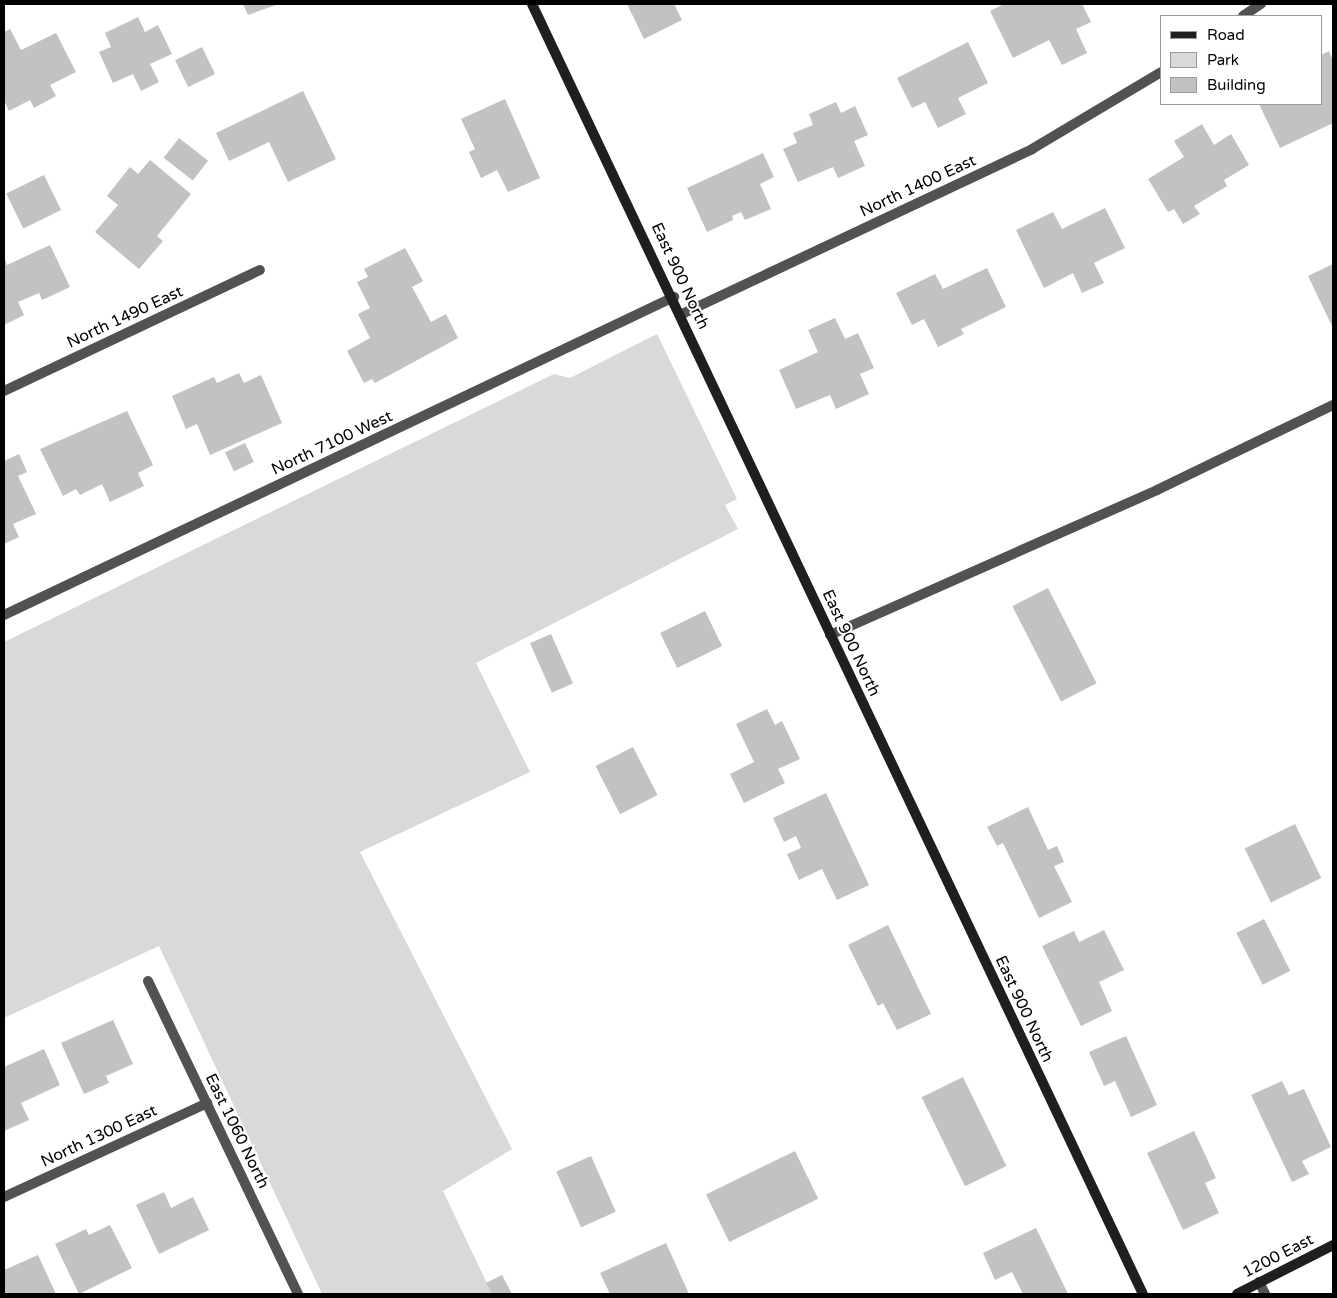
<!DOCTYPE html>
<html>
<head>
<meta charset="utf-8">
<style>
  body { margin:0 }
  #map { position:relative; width:1337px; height:1298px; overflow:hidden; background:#fff; font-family:"Varela Round",sans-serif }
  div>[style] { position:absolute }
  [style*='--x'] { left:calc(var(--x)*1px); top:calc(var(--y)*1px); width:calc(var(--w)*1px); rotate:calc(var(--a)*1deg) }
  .green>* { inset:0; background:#d9d9d9 }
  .building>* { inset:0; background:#c2c2c2; transform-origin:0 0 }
  .lane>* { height:10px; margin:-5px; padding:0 5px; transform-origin:5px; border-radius:5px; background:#525252 }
  .street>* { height:10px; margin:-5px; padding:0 5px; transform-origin:5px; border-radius:5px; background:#525252 }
  .secondary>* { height:10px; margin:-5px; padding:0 5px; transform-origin:5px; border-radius:5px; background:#1f1f1f }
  span { translate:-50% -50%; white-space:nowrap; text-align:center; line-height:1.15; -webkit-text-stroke:4px #fff; paint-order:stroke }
  .street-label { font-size:16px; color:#000 }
  .frame { position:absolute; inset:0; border:5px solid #000; pointer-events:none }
  .legend { position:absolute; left:1160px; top:15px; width:162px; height:90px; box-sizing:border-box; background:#fff; border:1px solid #999; margin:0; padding:6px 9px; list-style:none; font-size:15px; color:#000 }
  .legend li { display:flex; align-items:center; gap:10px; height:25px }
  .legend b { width:25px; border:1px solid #999 }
</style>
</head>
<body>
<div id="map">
  <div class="green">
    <div style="clip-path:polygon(657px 334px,737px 499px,725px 505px,738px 529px,476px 663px,530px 772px,360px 852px,512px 1149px,443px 1191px,492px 1294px,322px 1294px,159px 946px,4px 1018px,4px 642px,554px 374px,570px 378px)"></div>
  </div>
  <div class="building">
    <div style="clip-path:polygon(243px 4px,279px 4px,248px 15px)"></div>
    <div style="clip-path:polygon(627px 4px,674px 4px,682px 20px,644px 39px)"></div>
    <div style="clip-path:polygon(1004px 4px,1082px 4px,1091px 22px,1076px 29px,1087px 53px,1062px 65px,1049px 40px,1013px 58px,990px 11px)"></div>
    <div style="clip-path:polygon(138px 17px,145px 32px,158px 25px,172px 54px,150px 64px,159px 82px,141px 91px,133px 74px,113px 83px,99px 52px,111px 47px,105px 33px)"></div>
    <div style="clip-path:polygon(10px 29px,21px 50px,56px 33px,76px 72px,50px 85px,56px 96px,34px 108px,30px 100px,9px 111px,4px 100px,4px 32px)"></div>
    <div style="clip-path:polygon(968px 42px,988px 83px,958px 98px,966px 114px,938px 128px,925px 102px,912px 108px,897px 78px)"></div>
    <div style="left:202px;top:47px;width:30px;height:30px;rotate:64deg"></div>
    <div style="clip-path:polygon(1329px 51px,1333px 61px,1333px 123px,1280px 148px,1259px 104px,1321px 104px,1321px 55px)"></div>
    <div style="clip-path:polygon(303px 91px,336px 159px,288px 182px,269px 142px,229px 161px,216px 133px)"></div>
    <div style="clip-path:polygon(505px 99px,540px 178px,508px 192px,497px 170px,481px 178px,469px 152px,475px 149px,461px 119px)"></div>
    <div style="clip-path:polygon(836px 102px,841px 113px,855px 106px,868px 135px,854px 141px,865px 166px,838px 178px,833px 167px,798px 182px,783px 149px,797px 143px,793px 133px,813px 125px,809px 114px)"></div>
    <div style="clip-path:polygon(1202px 124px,1214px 145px,1231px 134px,1249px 165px,1224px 180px,1227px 186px,1194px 206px,1200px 214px,1183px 224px,1174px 209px,1168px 212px,1148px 179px,1184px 157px,1174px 141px)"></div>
    <div style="left:179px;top:138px;width:37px;height:25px;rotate:38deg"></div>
    <div style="clip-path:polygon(763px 153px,774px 177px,760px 184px,771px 209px,745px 220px,741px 212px,732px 216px,733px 220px,707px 232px,687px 188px)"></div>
    <div style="clip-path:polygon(150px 160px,191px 194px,157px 236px,163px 241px,139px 269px,95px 232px,118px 205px,107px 196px,130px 167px,138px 174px)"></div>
    <div style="left:44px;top:175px;width:39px;height:42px;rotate:64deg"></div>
    <div style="clip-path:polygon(1105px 208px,1125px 248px,1094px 263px,1104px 283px,1082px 293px,1073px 273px,1044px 288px,1016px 230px,1053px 212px,1062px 229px)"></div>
    <div style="clip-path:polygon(50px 245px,70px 287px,42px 300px,39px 293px,18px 302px,24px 315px,4px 325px,4px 257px,7px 265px)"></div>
    <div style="clip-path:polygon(405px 248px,423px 281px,412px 287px,431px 322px,446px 314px,458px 338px,375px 383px,372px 379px,364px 383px,347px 351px,370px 338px,358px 314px,370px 308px,357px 282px,368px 277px,364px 269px)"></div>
    <div style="clip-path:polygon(1333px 264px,1333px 328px,1308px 276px)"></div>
    <div style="clip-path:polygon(987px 268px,1006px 307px,961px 329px,964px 334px,938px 347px,924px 319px,912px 325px,896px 293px,935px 274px,943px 289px)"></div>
    <div style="clip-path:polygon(835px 318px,845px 339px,858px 333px,874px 368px,860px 374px,869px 394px,836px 409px,830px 395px,796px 409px,779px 370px,818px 352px,808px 330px)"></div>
    <div style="clip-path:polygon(239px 373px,244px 383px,261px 375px,282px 423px,210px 455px,197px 424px,186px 429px,172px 396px,214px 377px,217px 383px)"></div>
    <div style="clip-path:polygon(127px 411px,153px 465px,138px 473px,144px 486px,110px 502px,102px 484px,80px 495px,76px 489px,63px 496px,40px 449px)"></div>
    <div style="left:245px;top:443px;width:21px;height:22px;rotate:65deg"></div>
    <div style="clip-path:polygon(19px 454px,27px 472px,18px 476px,36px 514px,13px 524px,19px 537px,4px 544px,4px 461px)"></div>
    <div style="left:1048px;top:588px;width:107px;height:40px;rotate:63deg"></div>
    <div style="left:705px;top:611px;width:39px;height:50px;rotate:64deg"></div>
    <div style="left:551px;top:634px;width:54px;height:23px;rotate:66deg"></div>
    <div style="clip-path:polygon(767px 709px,775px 725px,782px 721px,800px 759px,778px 769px,785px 783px,744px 803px,730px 774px,754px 762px,736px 724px)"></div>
    <div style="left:633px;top:747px;width:54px;height:42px;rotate:63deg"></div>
    <div style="clip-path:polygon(826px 793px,869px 885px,837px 900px,822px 869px,799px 880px,787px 854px,801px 848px,796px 836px,784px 842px,773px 818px)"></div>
    <div style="clip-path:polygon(1028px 807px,1048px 850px,1057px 846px,1064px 862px,1054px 866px,1072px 902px,1039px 918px,1003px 843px,997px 846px,987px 827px)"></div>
    <div style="left:1295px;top:824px;width:60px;height:56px;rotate:64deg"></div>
    <div style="left:1264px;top:919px;width:58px;height:31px;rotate:63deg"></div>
    <div style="clip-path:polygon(888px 925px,931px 1014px,897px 1030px,883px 1003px,878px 1006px,848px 945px)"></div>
    <div style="clip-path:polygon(1104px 930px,1124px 970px,1099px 982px,1112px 1011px,1081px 1026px,1042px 946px,1074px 931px,1079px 942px)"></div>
    <div style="clip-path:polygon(113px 1020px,133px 1064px,106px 1076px,109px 1083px,84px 1094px,61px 1043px)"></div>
    <div style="clip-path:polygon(1126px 1036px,1157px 1105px,1131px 1117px,1115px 1081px,1104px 1086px,1089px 1052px)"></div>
    <div style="clip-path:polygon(44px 1049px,60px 1085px,21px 1103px,29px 1120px,4px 1131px,4px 1067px)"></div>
    <div style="left:963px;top:1077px;width:99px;height:46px;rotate:64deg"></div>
    <div style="clip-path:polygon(1282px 1081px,1289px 1095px,1304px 1089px,1331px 1147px,1302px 1161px,1309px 1174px,1292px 1182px,1251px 1095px)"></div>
    <div style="clip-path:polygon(1194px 1131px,1216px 1178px,1205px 1183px,1219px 1213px,1183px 1230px,1147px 1153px)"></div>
    <div style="left:795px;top:1151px;width:53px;height:99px;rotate:64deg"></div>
    <div style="left:591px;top:1156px;width:61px;height:38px;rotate:66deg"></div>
    <div style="clip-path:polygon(164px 1192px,171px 1208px,193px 1197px,209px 1230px,159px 1254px,136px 1205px)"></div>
    <div style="clip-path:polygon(110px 1225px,132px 1268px,79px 1294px,55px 1244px,86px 1229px,89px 1235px)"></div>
    <div style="clip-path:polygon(1036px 1228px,1068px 1294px,1023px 1294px,1012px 1272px,995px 1280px,983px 1253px)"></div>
    <div style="clip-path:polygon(666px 1243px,689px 1294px,610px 1294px,600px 1273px)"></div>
    <div style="clip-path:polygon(38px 1255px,56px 1294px,4px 1294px,4px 1270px)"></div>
    <div style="clip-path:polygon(502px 1275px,512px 1294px,492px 1294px,486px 1283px)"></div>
  </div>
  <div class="lane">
    <div style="--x:830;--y:635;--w:358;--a:-23.9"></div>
    <div style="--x:1157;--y:490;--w:195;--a:-25.8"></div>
    <div style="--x:1259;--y:1282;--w:13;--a:63"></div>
  </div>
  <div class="street">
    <div style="--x:1243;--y:16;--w:22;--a:-34"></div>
    <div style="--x:682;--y:314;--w:387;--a:-25.2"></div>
    <div style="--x:1032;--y:149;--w:150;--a:-30.8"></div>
    <div style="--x:4;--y:391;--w:283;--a:-25.3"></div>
    <div style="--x:4;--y:615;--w:742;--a:-25.39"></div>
    <div style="--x:148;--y:981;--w:347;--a:64.4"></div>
    <div style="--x:4;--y:1197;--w:224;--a:-24.8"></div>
  </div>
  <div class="secondary">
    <div style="--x:532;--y:4;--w:1427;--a:64.66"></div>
    <div style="--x:1237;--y:1294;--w:108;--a:-27"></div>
  </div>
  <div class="street-label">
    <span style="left:918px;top:186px;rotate:-25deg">North 1400 East</span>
    <span style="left:680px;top:276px;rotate:65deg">East 900 North</span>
    <span style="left:125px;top:317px;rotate:-25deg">North 1490 East</span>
    <span style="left:332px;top:443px;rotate:-25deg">North 7100 West</span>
    <span style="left:851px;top:643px;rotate:65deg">East 900 North</span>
    <span style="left:1024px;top:1009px;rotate:65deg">East 900 North</span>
    <span style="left:237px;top:1131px;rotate:64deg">East 1060 North</span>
    <span style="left:99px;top:1136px;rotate:-25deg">North 1300 East</span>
    <span style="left:1278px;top:1256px;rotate:-27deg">1200 East</span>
  </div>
  <div class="frame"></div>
  <ul class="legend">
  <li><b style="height:6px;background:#1f1f1f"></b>Road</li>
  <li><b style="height:14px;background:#d9d9d9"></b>Park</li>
  <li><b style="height:14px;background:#c2c2c2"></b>Building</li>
  </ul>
</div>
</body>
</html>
